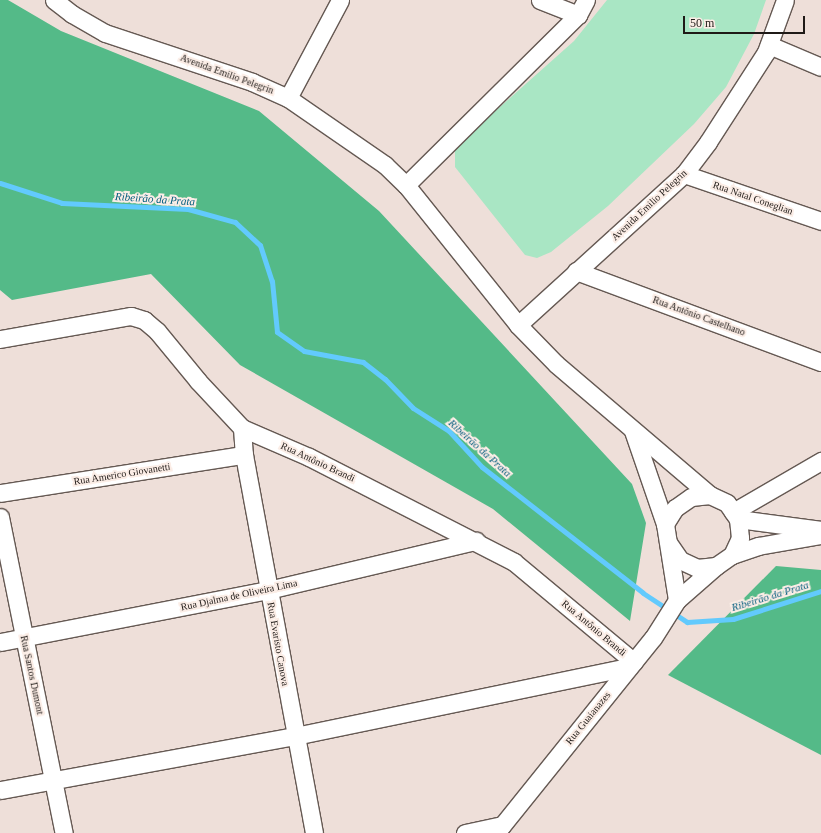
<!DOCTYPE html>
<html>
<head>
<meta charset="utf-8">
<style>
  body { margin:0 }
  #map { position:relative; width:821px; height:833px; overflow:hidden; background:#eedfd9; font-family:Georgia,serif }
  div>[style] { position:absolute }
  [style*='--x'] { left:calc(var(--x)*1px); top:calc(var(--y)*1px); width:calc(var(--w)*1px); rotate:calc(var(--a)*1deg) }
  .green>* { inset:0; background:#a9e6c4 }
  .forest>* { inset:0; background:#54ba88 }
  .stream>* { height:5px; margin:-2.5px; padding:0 2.5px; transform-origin:2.5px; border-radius:2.5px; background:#62cafd }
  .roads { filter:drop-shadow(1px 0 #655953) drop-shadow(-1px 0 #655953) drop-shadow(0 1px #655953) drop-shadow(0 -1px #655953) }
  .minor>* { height:17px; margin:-8.5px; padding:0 8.5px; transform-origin:8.5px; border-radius:8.5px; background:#fff }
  span { translate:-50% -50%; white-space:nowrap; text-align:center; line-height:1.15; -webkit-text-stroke:4px #fbede6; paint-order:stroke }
  .street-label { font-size:10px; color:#1f1a17 }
  .water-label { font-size:11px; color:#045d7e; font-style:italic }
  .scale { position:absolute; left:683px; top:16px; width:122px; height:18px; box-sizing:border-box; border:2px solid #1f1a17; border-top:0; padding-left:5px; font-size:12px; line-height:14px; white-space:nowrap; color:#1f1a17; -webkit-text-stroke:3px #fbede6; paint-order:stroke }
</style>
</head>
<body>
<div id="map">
  <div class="green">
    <div style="clip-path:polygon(607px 0,766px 0,754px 34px,726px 87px,694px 124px,608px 206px,551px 252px,537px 258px,525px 255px,455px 167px,455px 151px,465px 138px,574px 41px)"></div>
  </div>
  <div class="forest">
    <div style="clip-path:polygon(0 0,8px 0,61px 31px,259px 111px,379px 211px,632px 484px,646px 523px,630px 621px,493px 509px,240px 365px,151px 274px,12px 300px,0 290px)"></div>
    <div style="clip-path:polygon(776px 566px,821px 570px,821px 755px,668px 675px)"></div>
  </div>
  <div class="stream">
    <div style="--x:0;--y:183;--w:65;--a:17.9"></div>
    <div style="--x:62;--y:203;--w:126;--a:2.7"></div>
    <div style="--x:188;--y:209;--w:49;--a:15.5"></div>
    <div style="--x:235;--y:222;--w:34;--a:43"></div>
    <div style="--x:260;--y:245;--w:38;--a:72"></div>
    <div style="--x:272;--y:281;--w:51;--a:84.4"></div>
    <div style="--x:277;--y:332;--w:33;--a:35"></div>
    <div style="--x:304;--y:351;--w:60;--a:10.6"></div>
    <div style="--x:363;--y:362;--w:28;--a:38"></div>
    <div style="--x:385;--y:379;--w:40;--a:46"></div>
    <div style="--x:413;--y:408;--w:43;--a:32.6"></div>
    <div style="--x:449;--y:431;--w:49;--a:47.5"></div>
    <div style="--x:482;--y:467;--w:204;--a:38"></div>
    <div style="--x:643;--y:593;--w:53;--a:33.4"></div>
    <div style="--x:687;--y:622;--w:46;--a:-3.7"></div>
    <div style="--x:733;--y:619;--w:92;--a:-17.7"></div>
  </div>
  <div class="roads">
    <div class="minor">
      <div style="--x:54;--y:0;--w:23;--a:38"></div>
      <div style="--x:72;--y:14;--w:38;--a:30"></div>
      <div style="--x:105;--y:33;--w:155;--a:18.4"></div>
      <div style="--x:252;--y:82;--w:39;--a:24"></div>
      <div style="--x:288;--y:98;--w:118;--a:34.6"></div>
      <div style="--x:385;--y:165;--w:29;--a:44"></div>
      <div style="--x:406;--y:185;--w:179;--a:51.3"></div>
      <div style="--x:518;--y:325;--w:54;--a:45.7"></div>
      <div style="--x:556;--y:364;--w:202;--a:40.4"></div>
      <div style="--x:540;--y:0;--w:41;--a:21.5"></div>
      <div style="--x:769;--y:45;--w:56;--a:22.9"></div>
      <div style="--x:288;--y:98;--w:111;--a:-62"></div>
      <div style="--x:684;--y:174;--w:145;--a:18.9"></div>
      <div style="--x:406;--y:185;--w:242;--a:-44.7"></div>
      <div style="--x:578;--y:15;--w:17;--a:-62"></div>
      <div style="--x:576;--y:271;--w:261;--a:20.4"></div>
      <div style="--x:518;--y:325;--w:224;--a:-42.3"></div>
      <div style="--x:684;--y:174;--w:40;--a:-53"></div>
      <div style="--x:708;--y:142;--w:107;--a:-57.2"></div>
      <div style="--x:766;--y:52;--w:55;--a:-69.9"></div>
      <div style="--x:0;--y:339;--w:133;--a:-10"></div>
      <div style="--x:131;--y:316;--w:14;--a:17"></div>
      <div style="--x:144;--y:320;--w:17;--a:40"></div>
      <div style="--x:157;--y:331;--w:65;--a:50.6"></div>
      <div style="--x:198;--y:381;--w:64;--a:46.9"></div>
      <div style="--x:242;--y:428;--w:73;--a:23.4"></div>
      <div style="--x:309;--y:457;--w:230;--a:27.1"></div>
      <div style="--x:514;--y:562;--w:156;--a:39.8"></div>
      <div style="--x:242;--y:428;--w:27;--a:86"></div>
      <div style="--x:244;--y:455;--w:384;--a:79.5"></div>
      <div style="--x:633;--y:431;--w:98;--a:71"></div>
      <div style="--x:0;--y:493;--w:247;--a:-8.9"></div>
      <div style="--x:733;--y:512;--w:102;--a:-30.1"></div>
      <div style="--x:0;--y:517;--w:322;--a:78.6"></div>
      <div style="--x:738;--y:519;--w:84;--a:7.5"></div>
      <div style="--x:669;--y:544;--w:19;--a:55"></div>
      <div style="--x:680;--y:560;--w:19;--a:25"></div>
      <div style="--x:697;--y:568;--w:19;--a:-6"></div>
      <div style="--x:716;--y:566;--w:19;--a:-35"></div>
      <div style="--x:732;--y:555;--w:19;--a:-65"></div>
      <div style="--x:740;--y:538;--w:19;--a:-96"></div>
      <div style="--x:738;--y:519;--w:19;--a:-125"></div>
      <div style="--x:727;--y:503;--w:19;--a:-155"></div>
      <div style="--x:710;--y:495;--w:19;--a:174"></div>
      <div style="--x:691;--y:497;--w:19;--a:145"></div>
      <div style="--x:675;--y:508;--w:19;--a:122"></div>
      <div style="--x:665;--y:524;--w:77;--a:81"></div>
      <div style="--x:732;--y:555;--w:28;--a:-19"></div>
      <div style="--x:758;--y:546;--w:64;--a:-9.9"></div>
      <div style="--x:0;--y:642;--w:273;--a:-11"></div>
      <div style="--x:268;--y:590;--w:214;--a:-13.3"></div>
      <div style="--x:0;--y:790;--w:300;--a:-10.4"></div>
      <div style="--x:295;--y:736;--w:341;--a:-11.7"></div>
      <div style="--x:465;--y:833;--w:38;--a:-12"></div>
      <div style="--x:496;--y:833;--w:250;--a:-51.2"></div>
      <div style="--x:653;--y:638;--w:45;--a:-57.7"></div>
      <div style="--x:677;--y:600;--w:52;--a:-41.1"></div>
    </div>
  </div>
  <div class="street-label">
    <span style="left:227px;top:74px;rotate:20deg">Avenida Emilio Pelegrin</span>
    <span style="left:753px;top:198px;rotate:19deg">Rua Natal Coneglian</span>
    <span style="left:649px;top:205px;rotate:-43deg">Avenida Emilio Pelegrin</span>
    <span style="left:699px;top:316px;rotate:20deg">Rua Antônio Castelhano</span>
    <span style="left:318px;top:462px;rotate:25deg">Rua Antônio Brandi</span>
    <span style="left:122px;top:474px;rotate:-9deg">Rua Americo Giovanetti</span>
    <span style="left:239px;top:595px;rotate:-12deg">Rua Djalma de Oliveira Lima</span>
    <span style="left:594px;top:628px;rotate:40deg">Rua Antônio Brandi</span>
    <span style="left:278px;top:644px;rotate:80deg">Rua Evaristo Canova</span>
    <span style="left:32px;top:675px;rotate:78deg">Rua Santos Dumont</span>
    <span style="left:588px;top:718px;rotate:-51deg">Rua Guaianazes</span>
  </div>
  <div class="water-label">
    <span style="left:155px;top:199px;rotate:4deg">Ribeirão da Prata</span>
    <span style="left:480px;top:448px;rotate:42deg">Ribeirão da Prata</span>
    <span style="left:770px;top:596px;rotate:-17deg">Ribeirão da Prata</span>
  </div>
  <div class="scale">50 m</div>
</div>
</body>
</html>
